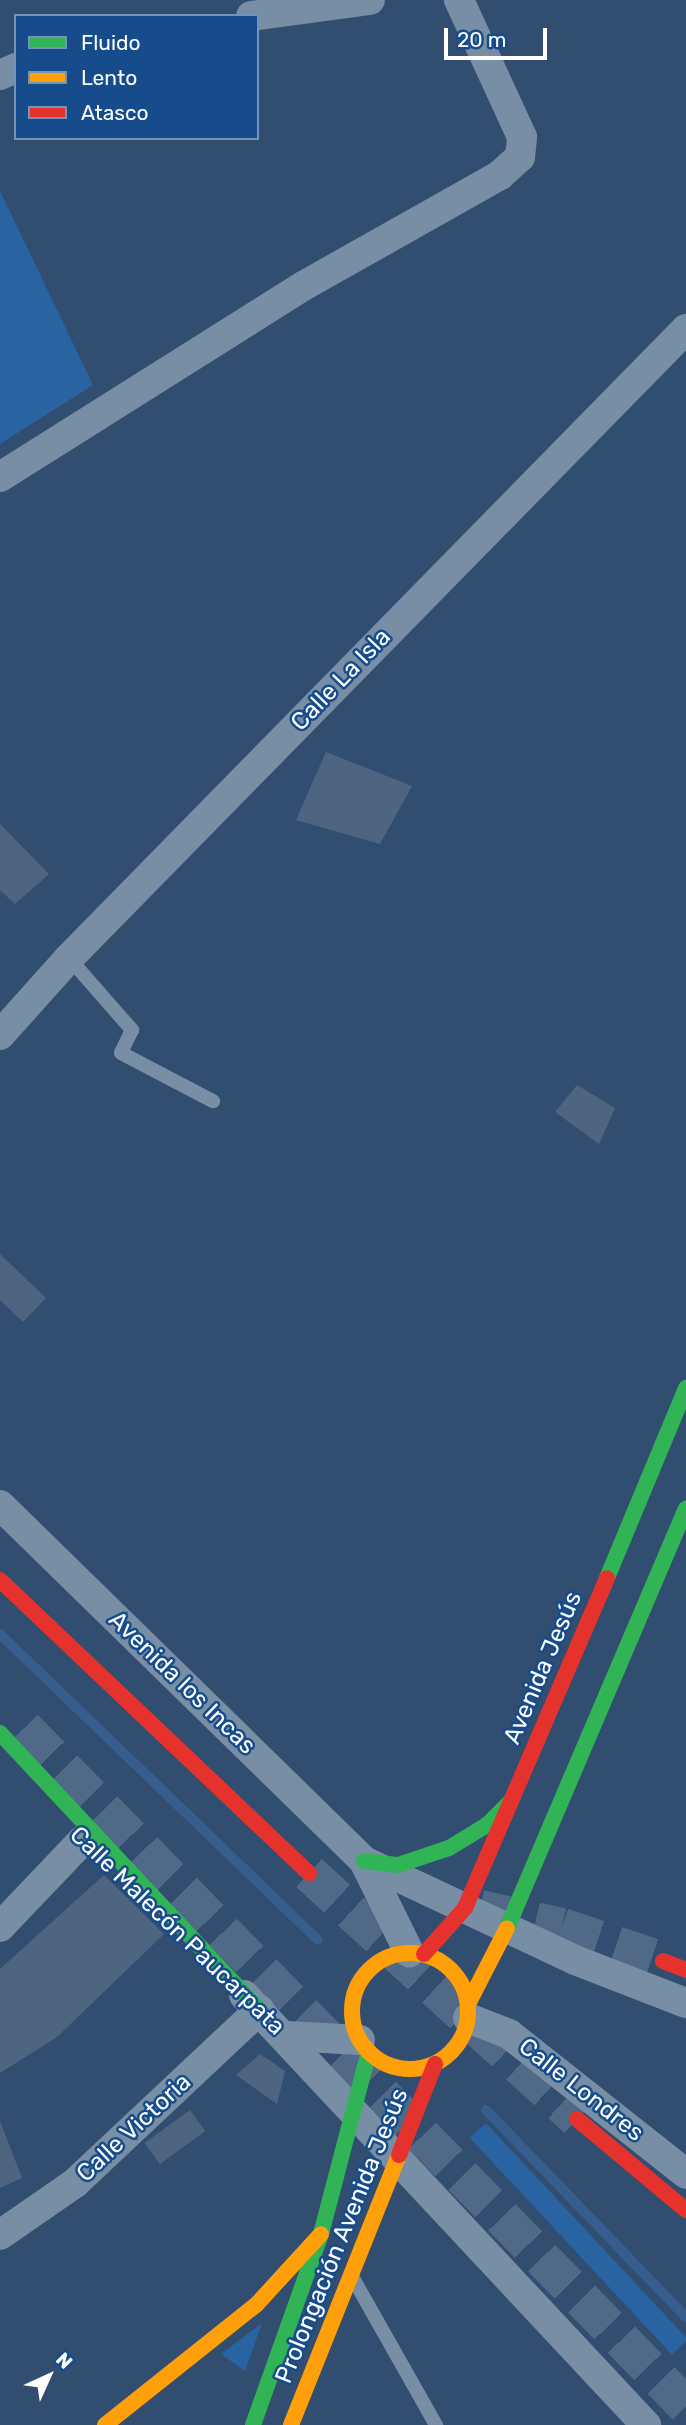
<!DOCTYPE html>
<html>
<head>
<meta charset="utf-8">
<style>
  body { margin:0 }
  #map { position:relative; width:686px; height:2425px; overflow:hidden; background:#314e71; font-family:Rubik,sans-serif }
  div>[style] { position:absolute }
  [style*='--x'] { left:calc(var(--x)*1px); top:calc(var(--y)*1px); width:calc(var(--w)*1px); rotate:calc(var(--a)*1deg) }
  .green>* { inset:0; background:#2963a2; transform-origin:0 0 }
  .stream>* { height:10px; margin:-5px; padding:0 5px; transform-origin:5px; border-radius:5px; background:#365d8b }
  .building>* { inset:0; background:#4e6581; transform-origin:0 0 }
  .primary-tunnel>* { height:38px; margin-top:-19px; transform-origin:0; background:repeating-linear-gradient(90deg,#506986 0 38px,transparent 0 57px) }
  .lane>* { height:14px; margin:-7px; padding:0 7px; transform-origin:7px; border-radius:7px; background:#788ea5 }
  .street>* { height:30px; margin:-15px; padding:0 15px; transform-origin:15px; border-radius:15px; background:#788ea5 }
  .fast>* { height:16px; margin:-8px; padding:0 8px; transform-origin:8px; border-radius:8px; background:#30b455 }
  .slow>* { height:16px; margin:-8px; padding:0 8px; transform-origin:8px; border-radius:8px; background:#ff9f0a }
  .slow>.ring { margin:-8px; padding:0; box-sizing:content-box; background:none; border:16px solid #ff9f0a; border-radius:50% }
  .jam>* { height:16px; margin:-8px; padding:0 8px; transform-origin:8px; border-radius:8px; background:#e5322d }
  span { translate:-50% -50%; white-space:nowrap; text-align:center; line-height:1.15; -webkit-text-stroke:5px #164c8c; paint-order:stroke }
  .street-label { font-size:24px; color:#fff }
  .legend { position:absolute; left:14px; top:14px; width:245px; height:126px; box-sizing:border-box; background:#164c8c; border:2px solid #7394ba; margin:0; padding:9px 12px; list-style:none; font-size:21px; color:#fff }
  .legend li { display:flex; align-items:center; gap:14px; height:35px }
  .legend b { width:35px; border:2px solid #7394ba }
  .north { position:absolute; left:14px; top:2341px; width:70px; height:70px; -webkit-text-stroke:5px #164c8c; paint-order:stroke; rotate:45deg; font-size:19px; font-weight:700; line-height:28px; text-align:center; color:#fff }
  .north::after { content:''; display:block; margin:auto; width:24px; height:32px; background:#fff; clip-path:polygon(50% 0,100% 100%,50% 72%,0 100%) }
  .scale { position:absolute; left:444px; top:28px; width:103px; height:32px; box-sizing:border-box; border:4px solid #fff; border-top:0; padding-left:9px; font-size:21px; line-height:24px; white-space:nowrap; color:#fff; -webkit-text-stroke:5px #164c8c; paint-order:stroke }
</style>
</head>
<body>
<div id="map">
  <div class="green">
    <div style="clip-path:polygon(0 191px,93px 385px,0 444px)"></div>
    <div style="left:486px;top:2123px;width:296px;height:22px;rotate:47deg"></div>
    <div style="clip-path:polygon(262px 2323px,245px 2371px,221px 2354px)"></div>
  </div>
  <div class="stream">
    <div style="--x:0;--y:1634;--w:441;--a:43.9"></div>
    <div style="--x:486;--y:2110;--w:288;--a:46"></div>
  </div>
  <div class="building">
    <div style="clip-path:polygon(326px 752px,412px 786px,380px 844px,296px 820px)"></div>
    <div style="clip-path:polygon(0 824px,49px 874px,15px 904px,0 890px)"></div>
    <div style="clip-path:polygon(577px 1085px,615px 1108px,599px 1144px,555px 1112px)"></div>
    <div style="clip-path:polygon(0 1254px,46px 1298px,23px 1322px,0 1300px)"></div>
    <div style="clip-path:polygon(104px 1875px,164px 1934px,57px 2037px,0 2073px,0 1969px)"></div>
    <div style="clip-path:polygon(260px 2054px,285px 2071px,277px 2104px,236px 2075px)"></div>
    <div style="left:190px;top:2110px;width:26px;height:56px;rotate:54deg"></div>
    <div style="clip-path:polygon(0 2121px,22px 2178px,0 2188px)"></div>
  </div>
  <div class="primary-tunnel">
    <div style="--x:24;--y:1728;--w:948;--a:45.68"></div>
    <div style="--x:309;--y:1873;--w:364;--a:42.5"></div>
    <div style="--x:480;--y:1909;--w:84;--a:12.4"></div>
    <div style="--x:562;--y:1927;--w:107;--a:18.6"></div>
  </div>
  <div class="lane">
    <div style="--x:69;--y:958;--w:96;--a:48.8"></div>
    <div style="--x:132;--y:1030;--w:25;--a:116"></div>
    <div style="--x:121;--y:1053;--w:104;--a:27.6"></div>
    <div style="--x:354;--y:2280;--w:167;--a:60.5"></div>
  </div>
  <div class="street">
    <div style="--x:251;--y:16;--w:120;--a:-7.7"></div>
    <div style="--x:0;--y:75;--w:17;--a:-24"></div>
    <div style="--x:0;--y:477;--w:360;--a:-32.2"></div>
    <div style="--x:305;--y:285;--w:224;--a:-29.4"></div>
    <div style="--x:500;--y:175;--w:27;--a:-42"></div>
    <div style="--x:520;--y:157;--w:20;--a:-84"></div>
    <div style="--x:522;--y:137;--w:151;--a:-114.7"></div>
    <div style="--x:0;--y:1035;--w:103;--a:-48.1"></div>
    <div style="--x:69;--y:958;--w:881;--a:-45.55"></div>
    <div style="--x:0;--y:1505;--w:509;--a:44.36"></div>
    <div style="--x:364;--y:1861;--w:233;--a:25.1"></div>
    <div style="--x:575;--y:1960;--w:119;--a:21.2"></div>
    <div style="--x:364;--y:1861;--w:102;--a:63.7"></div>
    <div style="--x:0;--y:1927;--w:119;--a:-46.4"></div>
    <div style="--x:244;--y:1995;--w:589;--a:46.93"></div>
    <div style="--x:468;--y:2018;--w:44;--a:21.3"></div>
    <div style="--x:509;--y:2034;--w:226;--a:38.3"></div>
    <div style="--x:287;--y:2036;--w:73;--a:3.1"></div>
    <div style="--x:0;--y:2235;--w:91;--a:-34.7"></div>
    <div style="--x:75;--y:2183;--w:253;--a:-43.2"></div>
  </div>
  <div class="fast">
    <div style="--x:607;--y:1578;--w:206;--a:-67.4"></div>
    <div style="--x:0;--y:1733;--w:379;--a:46.9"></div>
    <div style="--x:364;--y:1861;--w:34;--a:7"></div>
    <div style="--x:398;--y:1865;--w:54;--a:-18.4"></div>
    <div style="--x:449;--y:1848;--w:44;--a:-31.2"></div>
    <div style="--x:487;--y:1825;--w:33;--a:-45"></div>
    <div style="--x:507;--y:1928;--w:456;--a:-66.9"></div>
    <div style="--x:253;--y:2425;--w:203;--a:-70.4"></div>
    <div style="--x:321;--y:2234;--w:189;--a:-75.3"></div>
  </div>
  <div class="slow">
    <div class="ring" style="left:352px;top:1953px;width:100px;height:100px"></div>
    <div style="--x:468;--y:2004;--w:85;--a:-62.8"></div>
    <div style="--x:105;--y:2425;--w:193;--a:-38.5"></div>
    <div style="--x:256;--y:2305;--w:96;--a:-47.5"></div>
    <div style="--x:291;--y:2425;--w:291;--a:-68.2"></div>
  </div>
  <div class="jam">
    <div style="--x:0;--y:1580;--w:426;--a:43.5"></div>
    <div style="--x:465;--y:1908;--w:359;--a:-66.7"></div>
    <div style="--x:424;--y:1954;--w:62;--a:-48.3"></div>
    <div style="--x:663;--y:1961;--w:25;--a:21"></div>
    <div style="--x:577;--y:2119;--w:142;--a:39.9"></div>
    <div style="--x:399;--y:2155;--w:98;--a:-68.4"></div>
  </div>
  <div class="street-label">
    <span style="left:341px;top:680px;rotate:-46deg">Calle La Isla</span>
    <span style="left:543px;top:1668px;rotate:-67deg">Avenida Jesús</span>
    <span style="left:182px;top:1683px;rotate:44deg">Avenida los Incas</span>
    <span style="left:177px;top:1931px;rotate:44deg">Calle Malecón Paucarpata</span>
    <span style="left:581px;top:2090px;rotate:38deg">Calle Londres</span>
    <span style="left:134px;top:2128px;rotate:-43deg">Calle Victoria</span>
    <span style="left:342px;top:2236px;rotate:-68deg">Prolongación Avenida Jesús</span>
  </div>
  <ul class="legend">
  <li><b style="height:9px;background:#30b455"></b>Fluido</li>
  <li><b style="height:9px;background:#ff9f0a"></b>Lento</li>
  <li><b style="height:9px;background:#e5322d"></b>Atasco</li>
  </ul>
  <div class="north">N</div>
  <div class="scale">20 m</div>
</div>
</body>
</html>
